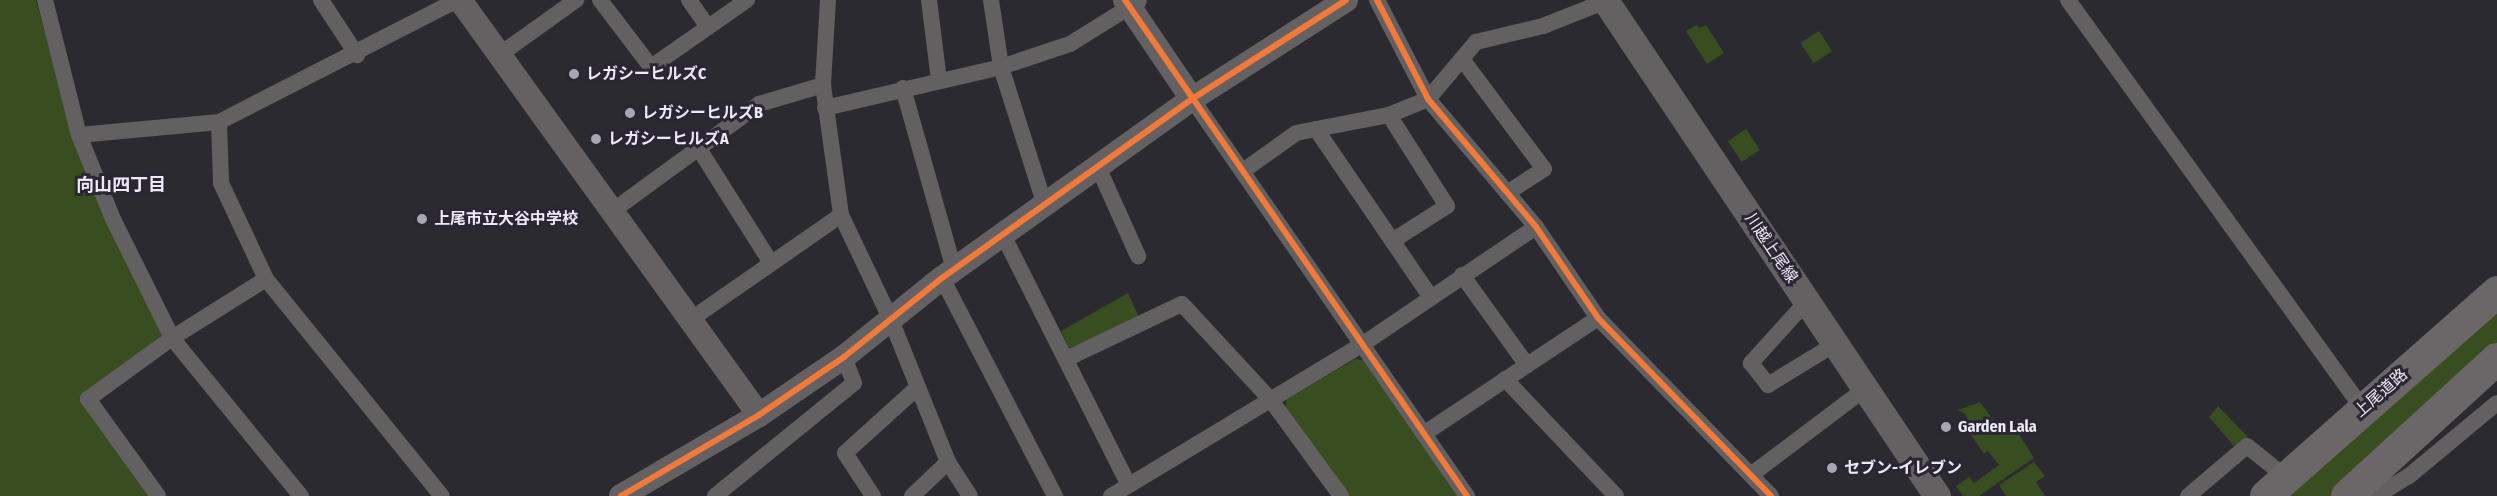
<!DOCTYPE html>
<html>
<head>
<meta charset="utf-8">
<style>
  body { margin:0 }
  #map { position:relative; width:2497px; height:496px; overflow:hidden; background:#2b2a30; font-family:"Fira Sans Condensed","Noto Sans JP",sans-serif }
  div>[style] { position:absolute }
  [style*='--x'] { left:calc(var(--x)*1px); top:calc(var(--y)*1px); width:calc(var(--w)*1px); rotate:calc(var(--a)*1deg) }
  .green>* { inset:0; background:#384d20; transform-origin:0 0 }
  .street>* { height:16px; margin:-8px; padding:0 8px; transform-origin:8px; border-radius:8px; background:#626060 }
  .secondary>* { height:24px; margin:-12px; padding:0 12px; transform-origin:12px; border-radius:12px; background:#656163 }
  .primary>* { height:27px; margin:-13.5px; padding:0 13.5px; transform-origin:13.5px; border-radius:13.5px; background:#636162 }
  .highway>* { height:32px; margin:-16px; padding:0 16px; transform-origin:16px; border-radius:16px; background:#6b6667 }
  .cycleway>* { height:6px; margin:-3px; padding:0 3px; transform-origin:3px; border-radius:3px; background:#f17a3a }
  .dots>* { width:16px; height:16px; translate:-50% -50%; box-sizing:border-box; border:3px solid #2a2634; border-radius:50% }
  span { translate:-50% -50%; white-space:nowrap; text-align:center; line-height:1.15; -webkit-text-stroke:6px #2a2634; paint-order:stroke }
  .poi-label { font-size:16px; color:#ece9f3; font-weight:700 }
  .left { translate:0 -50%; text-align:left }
  .street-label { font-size:16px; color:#ece9f3 }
  .neighbourhood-label { font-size:18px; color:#ece9f3; font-weight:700 }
</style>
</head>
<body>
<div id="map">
  <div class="green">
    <div style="clip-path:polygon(0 0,36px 0,75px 144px,163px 334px,79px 399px,148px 496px,0 496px)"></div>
    <div style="clip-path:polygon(1697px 25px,1699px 28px,1706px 25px,1724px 53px,1707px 64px,1686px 31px)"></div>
    <div style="left:1819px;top:31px;width:24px;height:22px;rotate:57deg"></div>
    <div style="left:1746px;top:129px;width:25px;height:22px;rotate:56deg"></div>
    <div style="clip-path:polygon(1128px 293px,1140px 319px,1069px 348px,1061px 331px)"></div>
    <div style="clip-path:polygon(2497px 308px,2497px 351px,2336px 496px,2281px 496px)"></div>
    <div style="clip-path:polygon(1355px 359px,1364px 360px,1458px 496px,1348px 496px,1285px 407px,1287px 399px)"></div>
    <div style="clip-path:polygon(1980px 402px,2000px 429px,2011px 422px,2034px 458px,1979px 496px,1963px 496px,1956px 486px,1969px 477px,1974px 483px,1999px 465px,1988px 451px,1984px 454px,1966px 427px,1970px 423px,1965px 414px,1958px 410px)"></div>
    <div style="clip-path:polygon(2218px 406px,2248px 437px,2234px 446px,2209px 417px)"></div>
    <div style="clip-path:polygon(2034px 462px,2045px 476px,2036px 482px,2045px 496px,2006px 496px,1999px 485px)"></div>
  </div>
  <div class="street">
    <div style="--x:45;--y:0;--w:139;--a:75.9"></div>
    <div style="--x:79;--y:135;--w:91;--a:68"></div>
    <div style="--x:113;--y:219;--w:133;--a:63.6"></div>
    <div style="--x:172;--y:338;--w:204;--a:50.8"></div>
    <div style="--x:321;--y:0;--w:66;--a:56.8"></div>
    <div style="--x:600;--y:0;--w:84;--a:52.7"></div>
    <div style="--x:651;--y:67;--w:117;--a:-34.9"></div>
    <div style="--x:689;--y:0;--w:33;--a:55"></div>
    <div style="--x:828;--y:0;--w:85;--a:93.4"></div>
    <div style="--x:823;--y:85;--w:131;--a:82.1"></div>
    <div style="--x:841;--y:215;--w:116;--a:64.5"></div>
    <div style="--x:891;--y:320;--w:153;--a:68.1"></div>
    <div style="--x:948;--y:462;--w:40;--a:57.1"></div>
    <div style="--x:929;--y:0;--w:81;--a:82.9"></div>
    <div style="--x:991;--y:0;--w:68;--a:81.5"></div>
    <div style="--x:1001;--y:67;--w:146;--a:72.4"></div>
    <div style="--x:1377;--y:0;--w:111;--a:62.7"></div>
    <div style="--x:1428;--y:99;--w:167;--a:49.8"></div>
    <div style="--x:1536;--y:227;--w:110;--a:55.7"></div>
    <div style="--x:1598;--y:318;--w:248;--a:45.8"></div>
    <div style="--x:2068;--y:0;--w:504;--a:54.2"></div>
    <div style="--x:499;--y:55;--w:95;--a:-35.5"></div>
    <div style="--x:1462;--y:59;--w:137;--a:53.3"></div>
    <div style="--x:1544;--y:169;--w:44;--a:147"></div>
    <div style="--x:903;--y:88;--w:188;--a:74.3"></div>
    <div style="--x:1192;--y:99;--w:483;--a:55.3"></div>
    <div style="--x:825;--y:108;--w:181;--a:-13.1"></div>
    <div style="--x:1001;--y:67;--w:73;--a:-18.4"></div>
    <div style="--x:1070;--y:44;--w:81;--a:-31.9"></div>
    <div style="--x:1389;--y:115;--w:108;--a:57.5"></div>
    <div style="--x:1447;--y:206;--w:65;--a:147.5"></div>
    <div style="--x:219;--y:122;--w:61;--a:88.1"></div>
    <div style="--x:221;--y:183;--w:106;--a:64.9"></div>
    <div style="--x:266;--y:279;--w:279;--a:51"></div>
    <div style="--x:1316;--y:129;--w:202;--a:55.7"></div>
    <div style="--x:79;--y:135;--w:141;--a:-5.3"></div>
    <div style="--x:219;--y:122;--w:267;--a:-27.1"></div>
    <div style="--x:699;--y:149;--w:135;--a:57.7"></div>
    <div style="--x:1098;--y:167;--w:98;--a:65.8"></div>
    <div style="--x:1243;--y:171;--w:65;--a:-35.6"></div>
    <div style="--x:1296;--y:133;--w:95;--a:-11"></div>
    <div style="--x:1389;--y:115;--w:42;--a:-22.3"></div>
    <div style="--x:1428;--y:99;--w:75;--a:-49.9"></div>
    <div style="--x:1476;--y:42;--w:69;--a:-13.4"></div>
    <div style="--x:1543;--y:26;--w:68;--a:-21.6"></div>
    <div style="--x:611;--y:212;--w:183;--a:-36.1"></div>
    <div style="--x:759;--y:104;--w:67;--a:-16.5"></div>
    <div style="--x:1003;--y:235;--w:279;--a:63.3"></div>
    <div style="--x:1462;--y:275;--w:111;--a:54.2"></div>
    <div style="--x:942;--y:278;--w:246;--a:62.6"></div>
    <div style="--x:1807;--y:301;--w:84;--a:132.1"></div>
    <div style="--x:1751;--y:363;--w:28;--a:52"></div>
    <div style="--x:1768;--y:385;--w:79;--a:-31.5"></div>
    <div style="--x:690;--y:320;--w:184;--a:-34.8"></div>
    <div style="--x:1066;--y:359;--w:128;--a:-25.4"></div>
    <div style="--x:1182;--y:304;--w:129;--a:47.2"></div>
    <div style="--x:1270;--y:399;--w:120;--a:53.8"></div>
    <div style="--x:1505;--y:379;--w:161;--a:46.5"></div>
    <div style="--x:1425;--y:433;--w:208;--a:-33.6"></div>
    <div style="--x:1752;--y:474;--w:141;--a:-37"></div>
    <div style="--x:2350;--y:494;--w:28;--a:2"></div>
    <div style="--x:2378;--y:495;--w:36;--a:-32"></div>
    <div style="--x:2409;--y:476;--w:114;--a:-39.7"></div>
    <div style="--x:158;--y:496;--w:120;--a:-125.8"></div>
    <div style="--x:88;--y:399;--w:104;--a:-36"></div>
    <div style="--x:172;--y:338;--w:111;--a:-32.1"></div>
    <div style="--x:715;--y:496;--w:179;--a:-39.1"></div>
    <div style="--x:854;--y:383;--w:28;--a:-111"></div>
    <div style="--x:873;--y:496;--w:51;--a:-123.1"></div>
    <div style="--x:845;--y:453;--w:98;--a:-42.1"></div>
    <div style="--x:912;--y:496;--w:50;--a:-43.4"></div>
    <div style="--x:1111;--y:496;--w:294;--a:-31.1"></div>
    <div style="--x:1363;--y:344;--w:209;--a:-34.1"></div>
    <div style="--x:2188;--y:496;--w:77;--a:-40.3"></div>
    <div style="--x:2247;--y:446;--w:50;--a:38.5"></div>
  </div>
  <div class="secondary">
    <div style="--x:460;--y:0;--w:511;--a:54.23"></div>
    <div style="--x:1125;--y:0;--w:120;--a:55.9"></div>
    <div style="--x:621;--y:496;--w:160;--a:-30.4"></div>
    <div style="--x:759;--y:415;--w:103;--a:-34.3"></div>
    <div style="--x:844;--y:357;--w:126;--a:-38.9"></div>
    <div style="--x:942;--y:278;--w:307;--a:-35.6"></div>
    <div style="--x:1192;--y:99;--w:183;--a:-32.7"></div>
  </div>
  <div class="primary">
    <div style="--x:1605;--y:0;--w:597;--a:56.2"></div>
  </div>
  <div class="highway">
    <div style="--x:2266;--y:496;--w:308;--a:-41.4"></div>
    <div style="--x:2347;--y:496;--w:203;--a:-42.4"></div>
  </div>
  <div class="cycleway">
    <div style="--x:1125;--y:0;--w:602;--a:55.41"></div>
    <div style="--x:1377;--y:0;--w:111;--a:62.7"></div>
    <div style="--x:1428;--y:99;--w:167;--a:49.8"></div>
    <div style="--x:1536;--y:227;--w:110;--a:55.7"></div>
    <div style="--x:1598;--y:318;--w:248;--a:45.8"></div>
    <div style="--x:621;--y:496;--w:160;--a:-30.4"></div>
    <div style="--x:759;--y:415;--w:103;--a:-34.3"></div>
    <div style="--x:844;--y:357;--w:126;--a:-38.9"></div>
    <div style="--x:942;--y:278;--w:307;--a:-35.6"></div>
    <div style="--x:1192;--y:99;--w:183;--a:-32.7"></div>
  </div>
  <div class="dots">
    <div style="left:574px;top:74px;background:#a8a6af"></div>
    <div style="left:630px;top:113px;background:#a8a6af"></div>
    <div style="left:596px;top:139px;background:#a8a6af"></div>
    <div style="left:422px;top:219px;background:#a8a6af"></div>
    <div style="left:1946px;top:427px;background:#a8a6af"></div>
    <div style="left:1832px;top:468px;background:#a8a6af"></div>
  </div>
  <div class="poi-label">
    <span class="left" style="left:586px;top:74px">レガシーヒルズC</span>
    <span class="left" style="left:642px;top:113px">レガシーヒルズB</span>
    <span class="left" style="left:608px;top:139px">レガシーヒルズA</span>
    <span class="left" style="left:434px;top:219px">上尾市立大谷中学校</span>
    <span class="left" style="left:1958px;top:427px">Garden Lala</span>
    <span class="left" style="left:1844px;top:468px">セブン-イレブン</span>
  </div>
  <div class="street-label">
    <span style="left:1771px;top:248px;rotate:56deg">川越上尾線</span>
    <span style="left:2381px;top:393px;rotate:-41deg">上尾道路</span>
  </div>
  <div class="neighbourhood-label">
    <span style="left:121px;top:185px">向山四丁目</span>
  </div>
</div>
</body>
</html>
